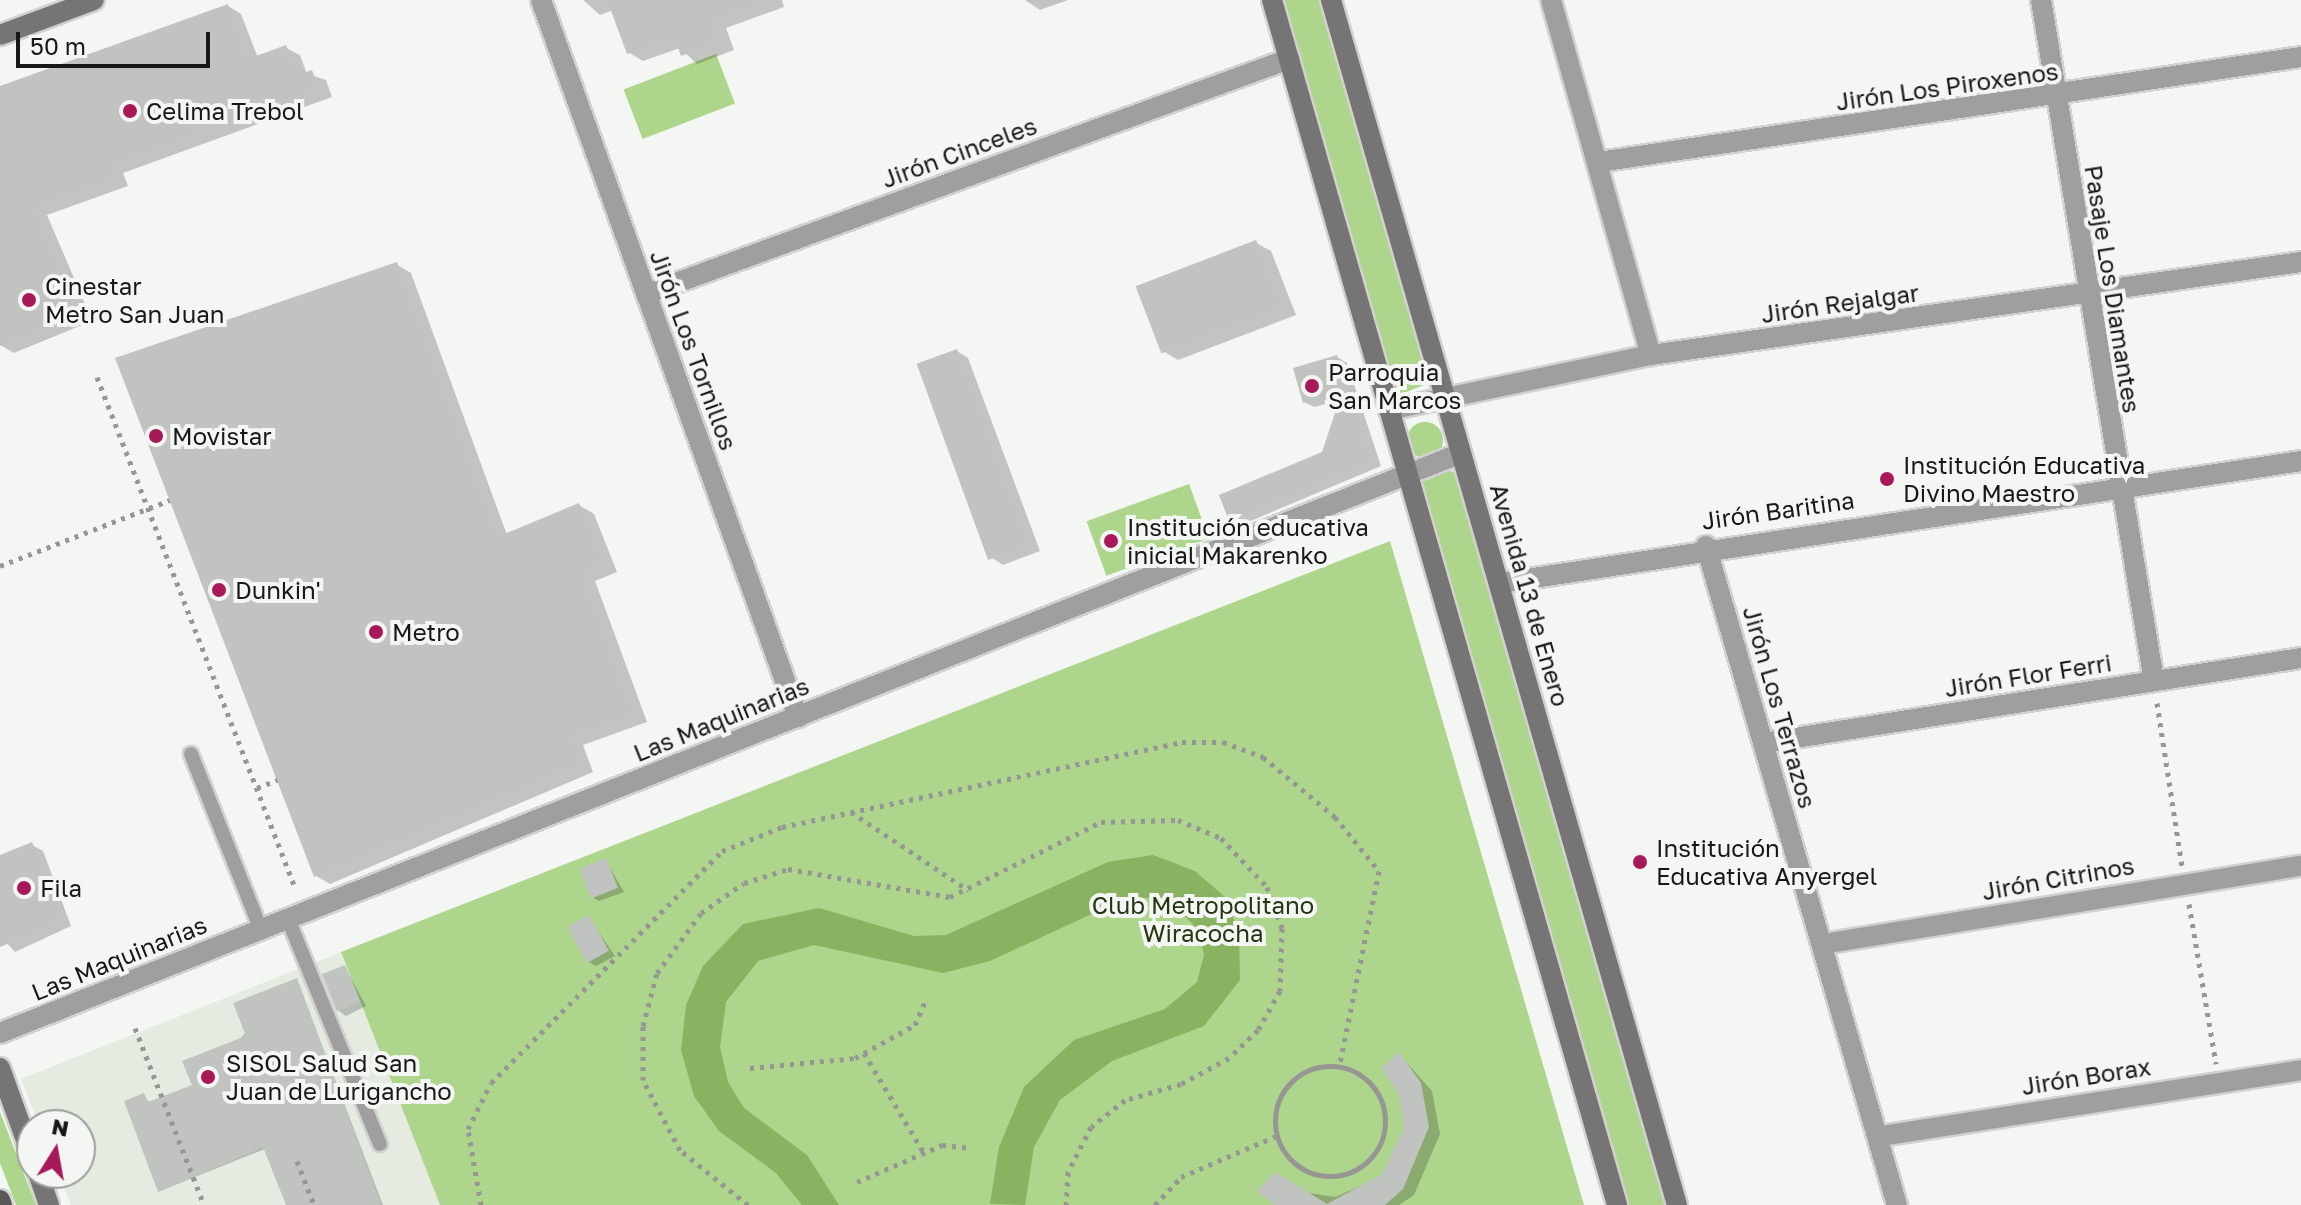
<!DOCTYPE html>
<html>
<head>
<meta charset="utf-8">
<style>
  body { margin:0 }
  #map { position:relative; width:2301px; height:1205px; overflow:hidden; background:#f4f6f3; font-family:"Golos Text",sans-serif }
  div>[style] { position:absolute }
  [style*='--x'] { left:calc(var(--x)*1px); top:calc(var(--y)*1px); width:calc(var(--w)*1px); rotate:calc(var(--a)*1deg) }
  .built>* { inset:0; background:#e5ebe1 }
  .green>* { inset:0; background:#add58b; transform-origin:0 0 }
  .round { border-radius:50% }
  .water>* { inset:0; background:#89b360 }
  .shadow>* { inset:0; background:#0003 }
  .building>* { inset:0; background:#c1c3c0; transform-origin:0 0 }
  .path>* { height:5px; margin-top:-2.5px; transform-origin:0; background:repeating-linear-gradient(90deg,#969795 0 4px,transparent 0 10px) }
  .path>.ring { margin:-2.5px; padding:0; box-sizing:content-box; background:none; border:5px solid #969795; border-radius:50% }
  .roads { filter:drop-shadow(2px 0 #d1d2d0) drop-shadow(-2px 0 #d1d2d0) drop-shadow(0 2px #d1d2d0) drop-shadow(0 -2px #d1d2d0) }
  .lane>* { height:14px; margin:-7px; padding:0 7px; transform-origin:7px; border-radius:7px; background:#a09e9e }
  .street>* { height:20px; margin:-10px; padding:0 10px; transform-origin:10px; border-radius:10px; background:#a09e9e }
  .secondary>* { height:20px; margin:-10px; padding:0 10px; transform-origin:10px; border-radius:10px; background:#777475 }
  .primary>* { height:20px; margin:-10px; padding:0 10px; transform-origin:10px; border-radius:10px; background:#5a5758 }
  .dots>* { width:22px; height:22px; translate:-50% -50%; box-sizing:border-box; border:4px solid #f4f6f3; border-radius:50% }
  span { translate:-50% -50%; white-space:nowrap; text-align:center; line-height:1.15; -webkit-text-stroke:8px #f4f6f3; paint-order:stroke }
  .street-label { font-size:24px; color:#181817 }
  .poi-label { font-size:24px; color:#181817 }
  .left { translate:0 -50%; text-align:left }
  .park-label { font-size:24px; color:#253613 }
  .north { position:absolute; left:16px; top:1109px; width:80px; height:80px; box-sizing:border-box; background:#f4f6f3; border:2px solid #9c9d9b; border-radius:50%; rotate:11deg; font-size:22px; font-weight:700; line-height:32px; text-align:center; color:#181817 }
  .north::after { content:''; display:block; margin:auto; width:28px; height:36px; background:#a81959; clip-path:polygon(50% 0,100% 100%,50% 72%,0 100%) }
  .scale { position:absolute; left:16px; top:32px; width:194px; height:36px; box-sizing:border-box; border:4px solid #181817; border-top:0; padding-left:10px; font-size:24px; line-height:28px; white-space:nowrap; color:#181817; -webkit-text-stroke:6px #f4f6f3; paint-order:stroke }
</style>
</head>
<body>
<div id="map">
  <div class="built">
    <div style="clip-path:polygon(341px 952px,440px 1205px,71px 1205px,58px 1173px,80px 1173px,80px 1125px,39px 1125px,21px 1079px)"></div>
  </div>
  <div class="green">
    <div style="clip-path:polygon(1283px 0,1323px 0,1431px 382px,1402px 394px,1392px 387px)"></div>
    <div style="left:716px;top:54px;width:53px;height:99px;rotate:69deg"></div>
    <div class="round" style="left:1407px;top:422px;width:36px;height:36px"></div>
    <div style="clip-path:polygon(1447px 468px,1460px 477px,1668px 1205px,1628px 1205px,1419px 487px,1419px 479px)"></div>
    <div style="left:1189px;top:484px;width:58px;height:109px;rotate:70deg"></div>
    <div style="clip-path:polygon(1390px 541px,1584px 1205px,440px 1205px,341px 952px)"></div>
    <div style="clip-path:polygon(0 1112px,36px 1205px,16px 1205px,0 1163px)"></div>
  </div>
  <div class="water">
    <div style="clip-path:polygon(1153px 855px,1195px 871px,1225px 897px,1239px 932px,1240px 980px,1204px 1026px,1112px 1061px,1060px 1100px,1034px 1147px,1025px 1205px,990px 1204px,999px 1147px,1024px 1087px,1074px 1040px,1165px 1009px,1197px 982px,1204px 955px,1198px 929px,1165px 898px,1126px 898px,990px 961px,943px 973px,814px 945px,758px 961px,726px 1002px,720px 1047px,728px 1082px,744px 1108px,807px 1155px,839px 1205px,802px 1205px,776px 1173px,719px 1131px,694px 1096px,681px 1050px,686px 1005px,703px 966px,743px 924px,819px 908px,914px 936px,946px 935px,1108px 862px)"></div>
  </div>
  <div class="shadow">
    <div style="clip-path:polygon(583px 0,782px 0,784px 7px,726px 28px,734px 50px,697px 64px,680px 48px,643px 61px,628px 52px,613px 10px,600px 15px)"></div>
    <div style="clip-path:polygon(1025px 0,1068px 0,1040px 10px)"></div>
    <div style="clip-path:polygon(228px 6px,241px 14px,258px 58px,286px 48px,300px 55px,307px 74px,326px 80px,332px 97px,123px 173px,128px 186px,47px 215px,86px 306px,82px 325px,14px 353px,0 345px,0 93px)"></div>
    <div style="clip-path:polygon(1256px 243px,1271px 251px,1296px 315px,1178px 360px,1163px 351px)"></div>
    <div style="clip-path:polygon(396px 264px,411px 273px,507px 535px,579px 505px,594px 514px,617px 572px,595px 581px,647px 722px,583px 745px,593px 772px,330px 884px,316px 876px)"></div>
    <div style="clip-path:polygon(957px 351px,968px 358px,1040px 551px,1003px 565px,992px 558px)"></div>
    <div style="clip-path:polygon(1337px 357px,1347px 363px,1381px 466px,1241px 525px,1231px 519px,1323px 454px,1341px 400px,1314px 407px,1304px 402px)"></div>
    <div style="clip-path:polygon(32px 845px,43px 851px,71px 926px,15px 952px,0 936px,0 858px)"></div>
    <div style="clip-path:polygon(606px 861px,624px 892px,599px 901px,592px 897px)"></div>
    <div style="clip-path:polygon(589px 918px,615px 956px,596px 966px,589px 962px)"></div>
    <div style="clip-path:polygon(345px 967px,366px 1006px,346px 1016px,339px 1011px)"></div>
    <div style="clip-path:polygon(297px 980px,383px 1205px,288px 1205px,265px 1149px,160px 1191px,144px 1096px,150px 1103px,194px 1086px)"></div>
    <div style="clip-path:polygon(1399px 1054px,1432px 1091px,1440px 1134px,1414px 1195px,1399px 1205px,1279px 1205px,1303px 1192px,1335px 1197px,1383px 1176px,1406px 1128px)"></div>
  </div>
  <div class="building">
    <div style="clip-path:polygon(607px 0,760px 0,760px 3px,712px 20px,720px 42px,681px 56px,674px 37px,627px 54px)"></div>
    <div style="clip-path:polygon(228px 4px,248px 59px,286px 45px,297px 75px,312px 70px,319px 89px,110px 165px,116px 178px,34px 208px,73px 298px,69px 318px,0 346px,0 86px)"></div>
    <div style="left:1256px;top:240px;width:72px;height:129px;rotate:69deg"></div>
    <div style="clip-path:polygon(397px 262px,497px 537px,579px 503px,604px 563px,581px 572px,633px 714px,570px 737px,580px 764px,314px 877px,115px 358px)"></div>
    <div style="left:957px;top:349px;width:209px;height:43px;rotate:70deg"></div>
    <div style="clip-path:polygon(1337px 355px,1372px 461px,1229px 521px,1219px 495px,1322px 452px,1342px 392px,1303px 403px,1293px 368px)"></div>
    <div style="clip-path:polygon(32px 842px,61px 920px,0 947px,0 855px)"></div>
    <div style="left:606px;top:858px;width:32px;height:29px;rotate:68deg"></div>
    <div style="left:589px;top:915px;width:41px;height:25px;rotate:61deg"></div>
    <div style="left:345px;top:965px;width:40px;height:25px;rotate:68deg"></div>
    <div style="clip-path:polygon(297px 978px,381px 1205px,286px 1205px,263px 1147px,158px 1192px,124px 1101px,144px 1093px,148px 1102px,192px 1085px,182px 1061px,246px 1036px,233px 1003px)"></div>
    <div style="clip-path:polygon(1399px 1052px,1421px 1083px,1429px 1127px,1403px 1189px,1385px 1205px,1275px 1205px,1257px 1191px,1275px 1172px,1327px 1204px,1382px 1174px,1404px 1128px,1399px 1094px,1381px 1068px)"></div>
  </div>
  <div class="path">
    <div style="--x:97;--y:377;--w:545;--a:68.8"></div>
    <div style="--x:0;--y:566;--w:182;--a:-21.2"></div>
    <div style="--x:2157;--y:703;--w:166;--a:81.3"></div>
    <div style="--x:257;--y:788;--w:22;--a:-22"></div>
    <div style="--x:851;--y:812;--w:141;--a:33.7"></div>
    <div style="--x:2189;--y:904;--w:162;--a:80.4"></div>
    <div style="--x:135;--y:1028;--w:190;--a:68.7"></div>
    <div style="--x:864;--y:1053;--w:120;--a:59"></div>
    <div class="ring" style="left:1275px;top:1066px;width:105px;height:105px"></div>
    <div style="--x:750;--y:1068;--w:105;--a:-5.4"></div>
    <div style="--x:855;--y:1058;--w:68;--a:-28.8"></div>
    <div style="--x:915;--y:1025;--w:28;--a:-67"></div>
    <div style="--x:297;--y:1161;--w:47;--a:68.9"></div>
    <div style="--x:857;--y:1182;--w:93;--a:-23.5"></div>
    <div style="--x:942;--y:1145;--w:27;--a:6"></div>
    <div style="--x:481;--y:1205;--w:77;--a:-99.7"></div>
    <div style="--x:468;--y:1129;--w:51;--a:-63.4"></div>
    <div style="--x:491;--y:1083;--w:327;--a:-45.1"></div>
    <div style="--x:722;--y:851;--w:65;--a:-21.8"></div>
    <div style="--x:782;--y:827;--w:409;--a:-12"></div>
    <div style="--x:1182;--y:742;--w:41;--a:0"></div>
    <div style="--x:1223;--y:742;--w:43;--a:20.6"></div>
    <div style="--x:1263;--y:757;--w:94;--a:39.8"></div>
    <div style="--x:1335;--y:817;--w:70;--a:50.8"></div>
    <div style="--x:1379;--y:871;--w:200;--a:101.5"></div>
    <div style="--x:748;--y:1205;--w:87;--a:-141"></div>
    <div style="--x:680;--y:1150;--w:79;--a:-117.9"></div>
    <div style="--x:643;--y:1080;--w:54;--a:-90"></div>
    <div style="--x:643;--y:1026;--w:55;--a:-75.2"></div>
    <div style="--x:657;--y:973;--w:74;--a:-53.7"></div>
    <div style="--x:701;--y:913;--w:52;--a:-34.9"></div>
    <div style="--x:744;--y:883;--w:46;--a:-17.7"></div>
    <div style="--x:788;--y:869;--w:164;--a:9.8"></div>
    <div style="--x:950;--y:897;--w:169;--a:-26.4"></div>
    <div style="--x:1101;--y:822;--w:77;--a:-1.5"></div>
    <div style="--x:1178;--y:820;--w:47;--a:22.7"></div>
    <div style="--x:1221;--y:838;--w:67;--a:46.8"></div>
    <div style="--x:1267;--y:887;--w:44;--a:69.9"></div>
    <div style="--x:1282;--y:928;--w:63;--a:91.8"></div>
    <div style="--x:1280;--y:991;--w:45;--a:119.4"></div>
    <div style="--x:1258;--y:1030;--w:40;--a:136"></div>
    <div style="--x:1229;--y:1058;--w:55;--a:151.6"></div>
    <div style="--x:1181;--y:1084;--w:58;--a:164.1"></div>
    <div style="--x:1125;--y:1100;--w:43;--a:141.5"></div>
    <div style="--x:1091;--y:1127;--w:51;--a:117.1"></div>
    <div style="--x:1068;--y:1172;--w:33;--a:93"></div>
    <div style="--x:1155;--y:1205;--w:38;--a:-47"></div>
    <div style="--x:1181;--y:1177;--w:103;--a:-23.3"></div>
  </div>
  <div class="roads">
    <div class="lane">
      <div style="--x:191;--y:754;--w:189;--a:68.3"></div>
      <div style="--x:288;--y:919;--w:243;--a:67.8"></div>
    </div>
    <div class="street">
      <div style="--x:541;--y:0;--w:762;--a:70.28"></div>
      <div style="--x:1551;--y:0;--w:369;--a:74.3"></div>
      <div style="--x:2041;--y:0;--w:690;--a:80.58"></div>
      <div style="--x:1599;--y:162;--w:710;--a:-8.51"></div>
      <div style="--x:646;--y:294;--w:685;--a:-20.08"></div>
      <div style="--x:1389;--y:410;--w:268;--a:-11.9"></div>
      <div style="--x:1651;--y:355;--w:657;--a:-8.14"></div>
      <div style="--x:1706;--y:546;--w:686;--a:73.84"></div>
      <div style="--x:1501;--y:583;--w:809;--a:-8.67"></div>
      <div style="--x:1763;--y:743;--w:545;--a:-8.98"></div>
      <div style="--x:1823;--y:944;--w:484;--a:-9.3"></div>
      <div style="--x:0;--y:1033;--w:1572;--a:-21.65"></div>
      <div style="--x:1881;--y:1136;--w:425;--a:-8.9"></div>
    </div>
    <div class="secondary">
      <div style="--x:1272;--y:0;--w:1253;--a:74.02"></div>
      <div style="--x:1331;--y:0;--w:1254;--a:73.98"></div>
      <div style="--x:0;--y:35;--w:100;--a:-20.4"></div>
      <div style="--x:0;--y:1068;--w:95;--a:70.2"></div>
      <div style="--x:38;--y:1173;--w:34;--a:71"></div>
    </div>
    <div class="primary">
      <div style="--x:0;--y:1200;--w:5;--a:68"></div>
    </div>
  </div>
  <div class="dots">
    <div style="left:130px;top:111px;background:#a81959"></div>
    <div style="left:29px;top:300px;background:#a81959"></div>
    <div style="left:1312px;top:386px;background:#a81959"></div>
    <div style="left:156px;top:436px;background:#a81959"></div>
    <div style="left:1887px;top:479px;background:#a81959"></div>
    <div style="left:1111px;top:541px;background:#a81959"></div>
    <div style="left:219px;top:590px;background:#a81959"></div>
    <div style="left:376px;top:632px;background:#a81959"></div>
    <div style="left:1640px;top:862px;background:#a81959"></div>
    <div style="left:24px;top:888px;background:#a81959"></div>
    <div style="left:208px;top:1077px;background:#a81959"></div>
  </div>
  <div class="street-label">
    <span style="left:1947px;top:86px;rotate:-8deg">Jirón Los Piroxenos</span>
    <span style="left:959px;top:152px;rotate:-20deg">Jirón Cinceles</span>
    <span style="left:2113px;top:289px;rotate:81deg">Pasaje Los Diamantes</span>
    <span style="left:1840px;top:303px;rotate:-8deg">Jirón Rejalgar</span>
    <span style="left:694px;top:350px;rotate:70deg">Jirón Los Tornillos</span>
    <span style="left:1778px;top:510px;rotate:-8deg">Jirón Baritina</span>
    <span style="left:1530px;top:595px;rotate:74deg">Avenida 13 de Enero</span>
    <span style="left:2028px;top:675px;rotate:-9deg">Jirón Flor Ferri</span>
    <span style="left:1780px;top:707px;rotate:74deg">Jirón Los Terrazos</span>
    <span style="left:721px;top:719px;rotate:-22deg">Las Maquinarias</span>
    <span style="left:2058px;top:878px;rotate:-10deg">Jirón Citrinos</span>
    <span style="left:119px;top:958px;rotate:-22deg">Las Maquinarias</span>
    <span style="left:2086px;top:1076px;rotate:-9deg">Jirón Borax</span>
  </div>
  <div class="poi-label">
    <span class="left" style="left:146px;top:111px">Celima Trebol</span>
    <span class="left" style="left:45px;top:300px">Cinestar<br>Metro San Juan</span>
    <span class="left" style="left:1328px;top:386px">Parroquia<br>San Marcos</span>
    <span class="left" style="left:172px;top:436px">Movistar</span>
    <span class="left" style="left:1903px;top:479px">Institución Educativa<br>Divino Maestro</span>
    <span class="left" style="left:1127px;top:541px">Institución educativa<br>inicial Makarenko</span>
    <span class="left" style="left:235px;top:590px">Dunkin'</span>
    <span class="left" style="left:392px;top:632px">Metro</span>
    <span class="left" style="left:1656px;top:862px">Institución<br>Educativa Anyergel</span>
    <span class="left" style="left:40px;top:888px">Fila</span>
    <span class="left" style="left:226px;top:1077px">SISOL Salud San<br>Juan de Lurigancho</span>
  </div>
  <div class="park-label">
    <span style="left:1203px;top:919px">Club Metropolitano<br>Wiracocha</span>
  </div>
  <div class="north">N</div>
  <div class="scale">50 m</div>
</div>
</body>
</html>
